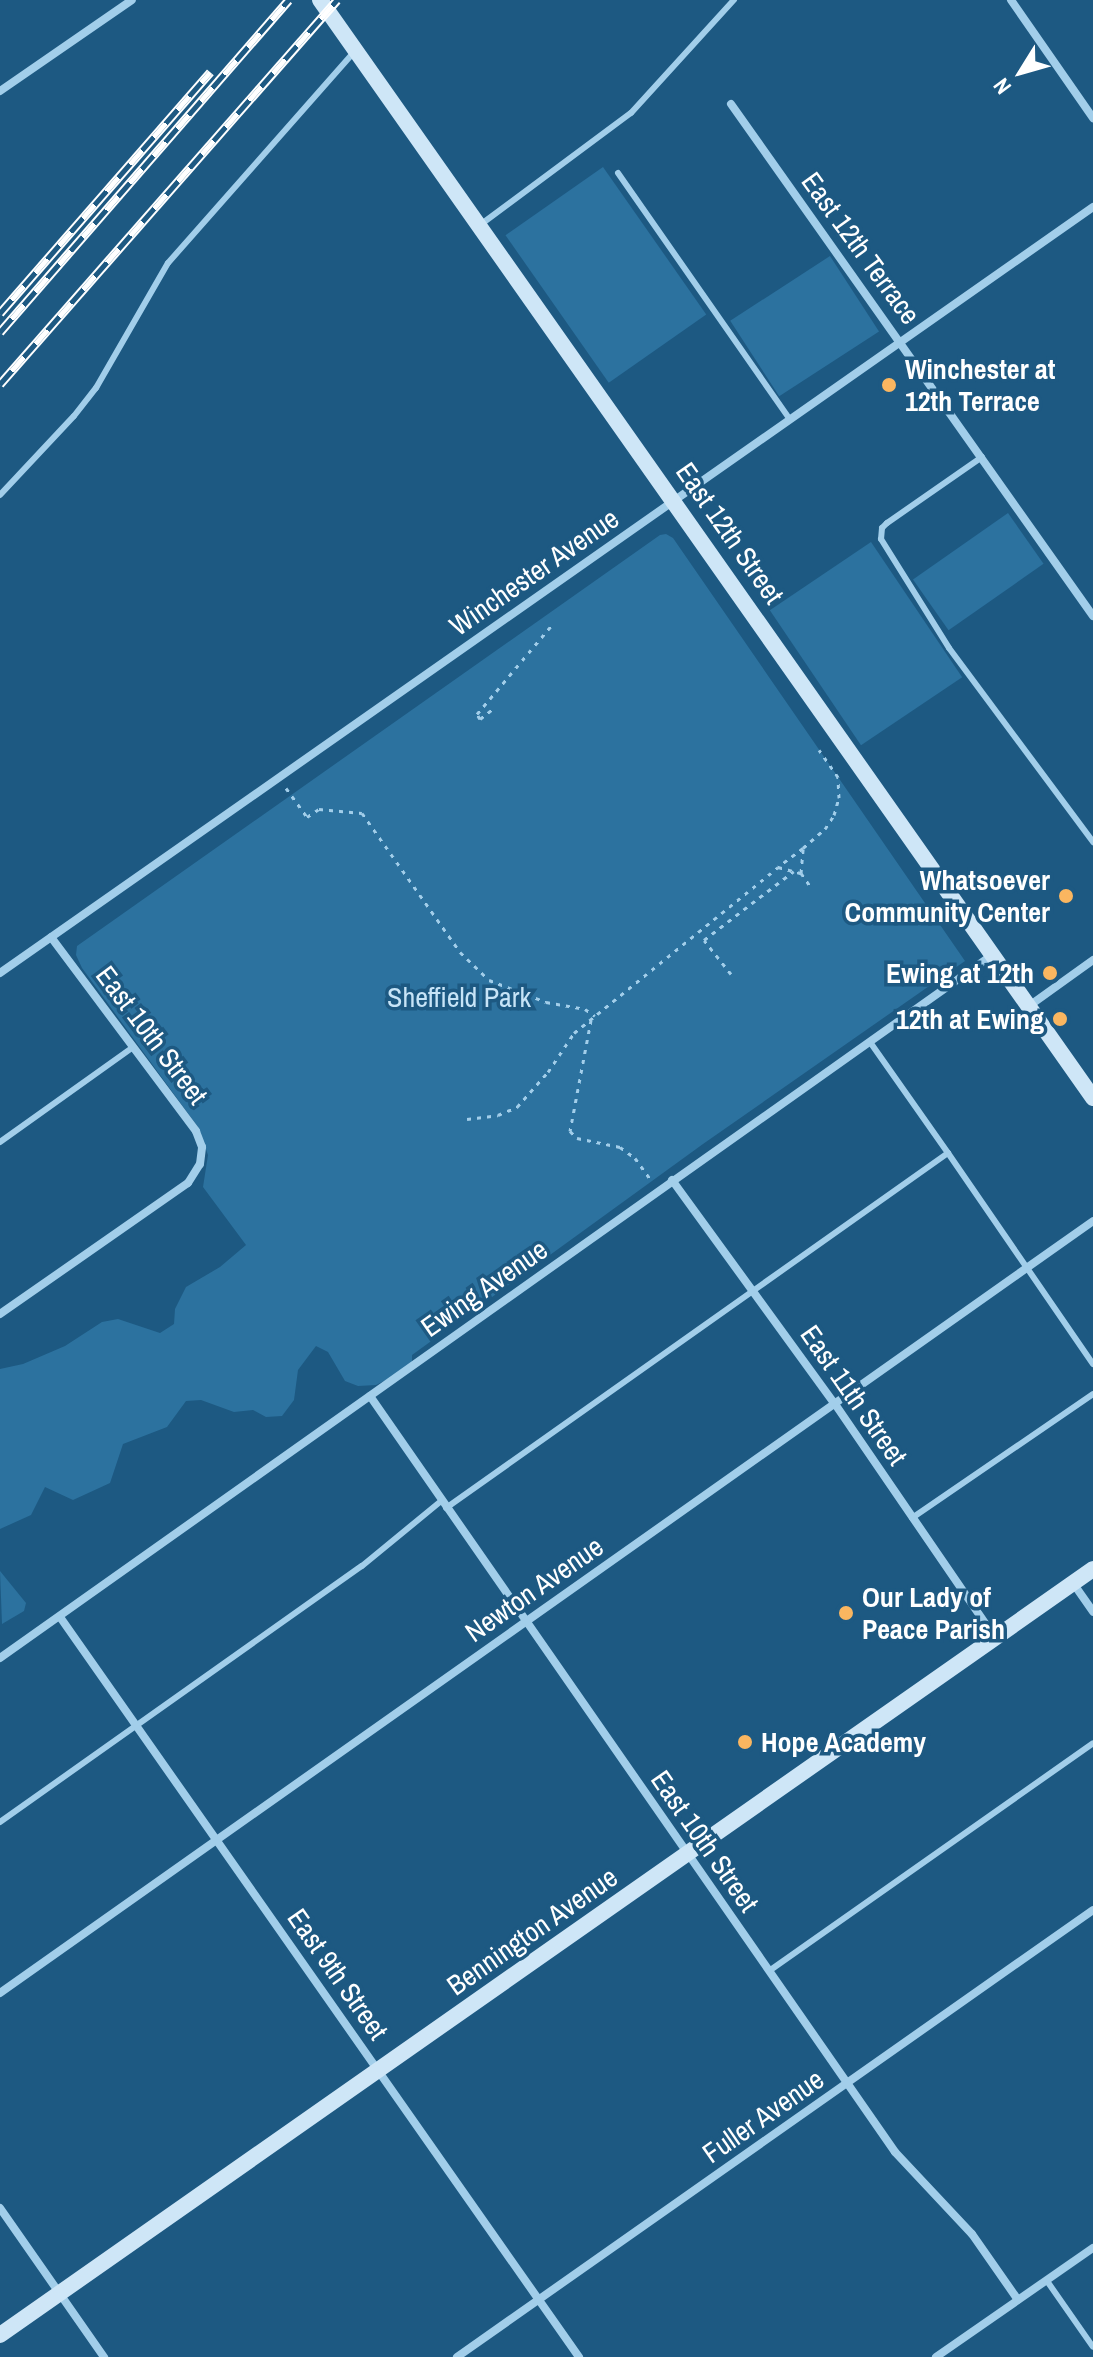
<!DOCTYPE html>
<html>
<head>
<meta charset="utf-8">
<style>
  body { margin:0 }
  #map { position:relative; width:1093px; height:2357px; overflow:hidden; background:#1d5982; font-family:"Archivo Narrow",sans-serif }
  div>[style] { position:absolute }
  [style*='--x'] { left:calc(var(--x)*1px); top:calc(var(--y)*1px); width:calc(var(--w)*1px); rotate:calc(var(--a)*1deg) }
  .green>* { inset:0; background:#2c729f; transform-origin:0 0 }
  .path>* { height:3px; margin-top:-1.5px; transform-origin:0; background:repeating-linear-gradient(90deg,#a2ceea 0 4px,transparent 0 10px) }
  .lane>* { height:6px; margin:-3px; padding:0 3px; transform-origin:3px; border-radius:3px; background:#a2ceea }
  .street>* { height:8px; margin:-4px; padding:0 4px; transform-origin:4px; border-radius:4px; background:#a2ceea }
  .secondary>* { height:16px; margin:-8px; padding:0 8px; transform-origin:8px; border-radius:8px; background:#cee6f7 }
  .rail>* { height:9px; margin-top:-4.5px; transform-origin:0; background:repeating-linear-gradient(90deg,#1d5982 0 18px,#fff 0 36px); box-sizing:border-box; border-block:2px solid #fff }
  .dots>* { width:22px; height:22px; translate:-50% -50%; box-sizing:border-box; border:4px solid #1d5982; border-radius:50% }
  span { translate:-50% -50%; white-space:nowrap; text-align:center; line-height:1.15; -webkit-text-stroke:7px #1d5982; paint-order:stroke }
  .street-label { font-size:28px; color:#fff }
  .poi-label { font-size:28px; color:#fff; font-weight:700 }
  .left { translate:0 -50%; text-align:left }
  .right { translate:-100% -50%; text-align:right }
  .park-label { font-size:28px; color:#c7e4f7 }
  .north { position:absolute; left:981px; top:32px; width:80px; height:80px; -webkit-text-stroke:6px #1d5982; paint-order:stroke; rotate:233deg; font-size:22px; font-weight:700; line-height:32px; text-align:center; color:#fff }
  .north::after { content:''; display:block; margin:auto; width:28px; height:36px; background:#fff; clip-path:polygon(50% 0,100% 100%,50% 72%,0 100%) }
</style>
</head>
<body>
<div id="map">
  <div class="green">
    <div style="left:603px;top:167px;width:180px;height:119px;rotate:55deg"></div>
    <div style="left:830px;top:256px;width:90px;height:119px;rotate:57deg"></div>
    <div style="left:1008px;top:513px;width:62px;height:116px;rotate:55deg"></div>
    <div style="clip-path:polygon(666px 534px,673px 538px,965px 961px,703px 1144px,412px 1355px,412px 1364px,394px 1376px,376px 1385px,358px 1386px,345px 1381px,328px 1352px,316px 1346px,298px 1370px,294px 1400px,282px 1416px,266px 1417px,253px 1410px,234px 1412px,201px 1400px,186px 1401px,167px 1427px,123px 1444px,110px 1483px,73px 1500px,45px 1487px,31px 1515px,0 1529px,0 1369px,23px 1364px,65px 1346px,102px 1322px,118px 1319px,160px 1333px,174px 1324px,175px 1309px,186px 1287px,220px 1267px,246px 1245px,203px 1187px,208px 1155px,198px 1127px,82px 968px,76px 955px,77px 946px,660px 535px)"></div>
    <div style="left:871px;top:542px;width:163px;height:122px;rotate:56deg"></div>
    <div style="clip-path:polygon(0 1571px,26px 1603px,24px 1611px,2px 1624px)"></div>
  </div>
  <div class="path">
    <div style="--x:480;--y:719;--w:6;--a:-121"></div>
    <div style="--x:477;--y:714;--w:115;--a:-49.9"></div>
    <div style="--x:480;--y:719;--w:16;--a:-38"></div>
    <div style="--x:286;--y:788;--w:36;--a:54"></div>
    <div style="--x:307;--y:817;--w:14;--a:-34"></div>
    <div style="--x:319;--y:809;--w:43;--a:5.3"></div>
    <div style="--x:362;--y:813;--w:170;--a:54.8"></div>
    <div style="--x:460;--y:952;--w:40;--a:44"></div>
    <div style="--x:489;--y:980;--w:61;--a:21.1"></div>
    <div style="--x:546;--y:1002;--w:40;--a:10"></div>
    <div style="--x:585;--y:1009;--w:12;--a:35"></div>
    <div style="--x:803;--y:848;--w:31;--a:143"></div>
    <div style="--x:778;--y:867;--w:24;--a:15"></div>
    <div style="--x:801;--y:873;--w:25;--a:-85"></div>
    <div style="--x:803;--y:848;--w:29;--a:-41"></div>
    <div style="--x:825;--y:829;--w:17;--a:-57"></div>
    <div style="--x:834;--y:815;--w:18;--a:-74"></div>
    <div style="--x:839;--y:798;--w:21;--a:-93"></div>
    <div style="--x:838;--y:777;--w:33;--a:-125"></div>
    <div style="--x:801;--y:873;--w:16;--a:55"></div>
    <div style="--x:731;--y:974;--w:43;--a:-128.5"></div>
    <div style="--x:704;--y:940;--w:113;--a:-37.5"></div>
    <div style="--x:591;--y:1020;--w:113;--a:100.7"></div>
    <div style="--x:570;--y:1131;--w:10;--a:45"></div>
    <div style="--x:577;--y:1138;--w:44;--a:11.8"></div>
    <div style="--x:620;--y:1147;--w:19;--a:36"></div>
    <div style="--x:635;--y:1158;--w:27;--a:54"></div>
    <div style="--x:467;--y:1119;--w:31;--a:-7"></div>
    <div style="--x:498;--y:1115;--w:21;--a:-23"></div>
    <div style="--x:517;--y:1107;--w:47;--a:-48.5"></div>
    <div style="--x:548;--y:1072;--w:47;--a:-56.3"></div>
    <div style="--x:574;--y:1033;--w:263;--a:-39.1"></div>
  </div>
  <div class="lane">
    <div style="--x:618;--y:173;--w:301;--a:55.1"></div>
    <div style="--x:480;--y:225;--w:188;--a:-36.6"></div>
    <div style="--x:631;--y:113;--w:153;--a:-47.7"></div>
    <div style="--x:982;--y:457;--w:116;--a:145.2"></div>
    <div style="--x:887;--y:523;--w:7;--a:135"></div>
    <div style="--x:882;--y:528;--w:11;--a:95"></div>
    <div style="--x:881;--y:539;--w:128;--a:58"></div>
    <div style="--x:949;--y:648;--w:242;--a:53.4"></div>
    <div style="--x:0;--y:495;--w:108;--a:-46.9"></div>
    <div style="--x:74;--y:416;--w:36;--a:-52"></div>
    <div style="--x:96;--y:388;--w:144;--a:-60.1"></div>
    <div style="--x:168;--y:263;--w:280;--a:-48.6"></div>
    <div style="--x:0;--y:1142;--w:163;--a:-35.5"></div>
    <div style="--x:948;--y:1153;--w:256;--a:55.5"></div>
    <div style="--x:446;--y:1508;--w:615;--a:-35.27"></div>
    <div style="--x:948;--y:1153;--w:136;--a:-125.1"></div>
    <div style="--x:912;--y:1518;--w:219;--a:-34.4"></div>
    <div style="--x:0;--y:1822;--w:443;--a:-35.3"></div>
    <div style="--x:362;--y:1566;--w:102;--a:-39.4"></div>
    <div style="--x:769;--y:1971;--w:396;--a:-35.1"></div>
    <div style="--x:1047;--y:2281;--w:80;--a:55.1"></div>
  </div>
  <div class="street">
    <div style="--x:1011;--y:0;--w:144;--a:55.2"></div>
    <div style="--x:0;--y:91;--w:160;--a:-34.6"></div>
    <div style="--x:731;--y:104;--w:627;--a:54.74"></div>
    <div style="--x:0;--y:973;--w:1335;--a:-35.02"></div>
    <div style="--x:1029;--y:1006;--w:79;--a:-35.7"></div>
    <div style="--x:672;--y:1180;--w:277;--a:54"></div>
    <div style="--x:835;--y:1404;--w:283;--a:55.6"></div>
    <div style="--x:0;--y:1314;--w:229;--a:-34.9"></div>
    <div style="--x:188;--y:1183;--w:22;--a:-58"></div>
    <div style="--x:200;--y:1164;--w:17;--a:-83"></div>
    <div style="--x:202;--y:1147;--w:17;--a:-111"></div>
    <div style="--x:196;--y:1131;--w:242;--a:-126.8"></div>
    <div style="--x:370;--y:1396;--w:920;--a:55.22"></div>
    <div style="--x:895;--y:2152;--w:112;--a:46.8"></div>
    <div style="--x:972;--y:2234;--w:80;--a:55.1"></div>
    <div style="--x:1073;--y:1583;--w:35;--a:55"></div>
    <div style="--x:60;--y:1617;--w:904;--a:54.96"></div>
    <div style="--x:0;--y:1658;--w:1216;--a:-35.32"></div>
    <div style="--x:0;--y:1993;--w:1338;--a:-35.23"></div>
    <div style="--x:0;--y:2208;--w:182;--a:55.1"></div>
    <div style="--x:457;--y:2357;--w:777;--a:-35.1"></div>
    <div style="--x:936;--y:2357;--w:191;--a:-34.8"></div>
  </div>
  <div class="secondary">
    <div style="--x:320;--y:0;--w:1343;--a:54.85"></div>
    <div style="--x:0;--y:2335;--w:1335;--a:-35.02"></div>
  </div>
  <div class="rail">
    <div style="--x:0;--y:313;--w:320;--a:-48.9"></div>
    <div style="--x:0;--y:332;--w:440;--a:-49"></div>
    <div style="--x:0;--y:384;--w:511;--a:-48.73"></div>
  </div>
  <div class="dots">
    <div style="left:889px;top:385px;background:#fab660"></div>
    <div style="left:1066px;top:896px;background:#fab660"></div>
    <div style="left:1050px;top:973px;background:#fab660"></div>
    <div style="left:1060px;top:1019px;background:#fab660"></div>
    <div style="left:846px;top:1613px;background:#fab660"></div>
    <div style="left:745px;top:1742px;background:#fab660"></div>
  </div>
  <div class="street-label">
    <span style="left:861px;top:248px;rotate:54deg">East 12th Terrace</span>
    <span style="left:730px;top:533px;rotate:55deg">East 12th Street</span>
    <span style="left:534px;top:572px;rotate:-35deg">Winchester Avenue</span>
    <span style="left:152px;top:1035px;rotate:53deg">East 10th Street</span>
    <span style="left:484px;top:1288px;rotate:-35deg">Ewing Avenue</span>
    <span style="left:854px;top:1395px;rotate:55deg">East 11th Street</span>
    <span style="left:534px;top:1589px;rotate:-35deg">Newton Avenue</span>
    <span style="left:705px;top:1841px;rotate:55deg">East 10th Street</span>
    <span style="left:532px;top:1931px;rotate:-35deg">Bennington Avenue</span>
    <span style="left:338px;top:1974px;rotate:55deg">East 9th Street</span>
    <span style="left:763px;top:2116px;rotate:-35deg">Fuller Avenue</span>
  </div>
  <div class="poi-label">
    <span class="left" style="left:905px;top:385px">Winchester at<br>12th Terrace</span>
    <span class="right" style="left:1050px;top:896px">Whatsoever<br>Community Center</span>
    <span class="right" style="left:1034px;top:973px">Ewing at 12th</span>
    <span class="right" style="left:1044px;top:1019px">12th at Ewing</span>
    <span class="left" style="left:862px;top:1613px">Our Lady of<br>Peace Parish</span>
    <span class="left" style="left:761px;top:1742px">Hope Academy</span>
  </div>
  <div class="park-label">
    <span style="left:459px;top:997px">Sheffield Park</span>
  </div>
  <div class="north">N</div>
</div>
</body>
</html>
